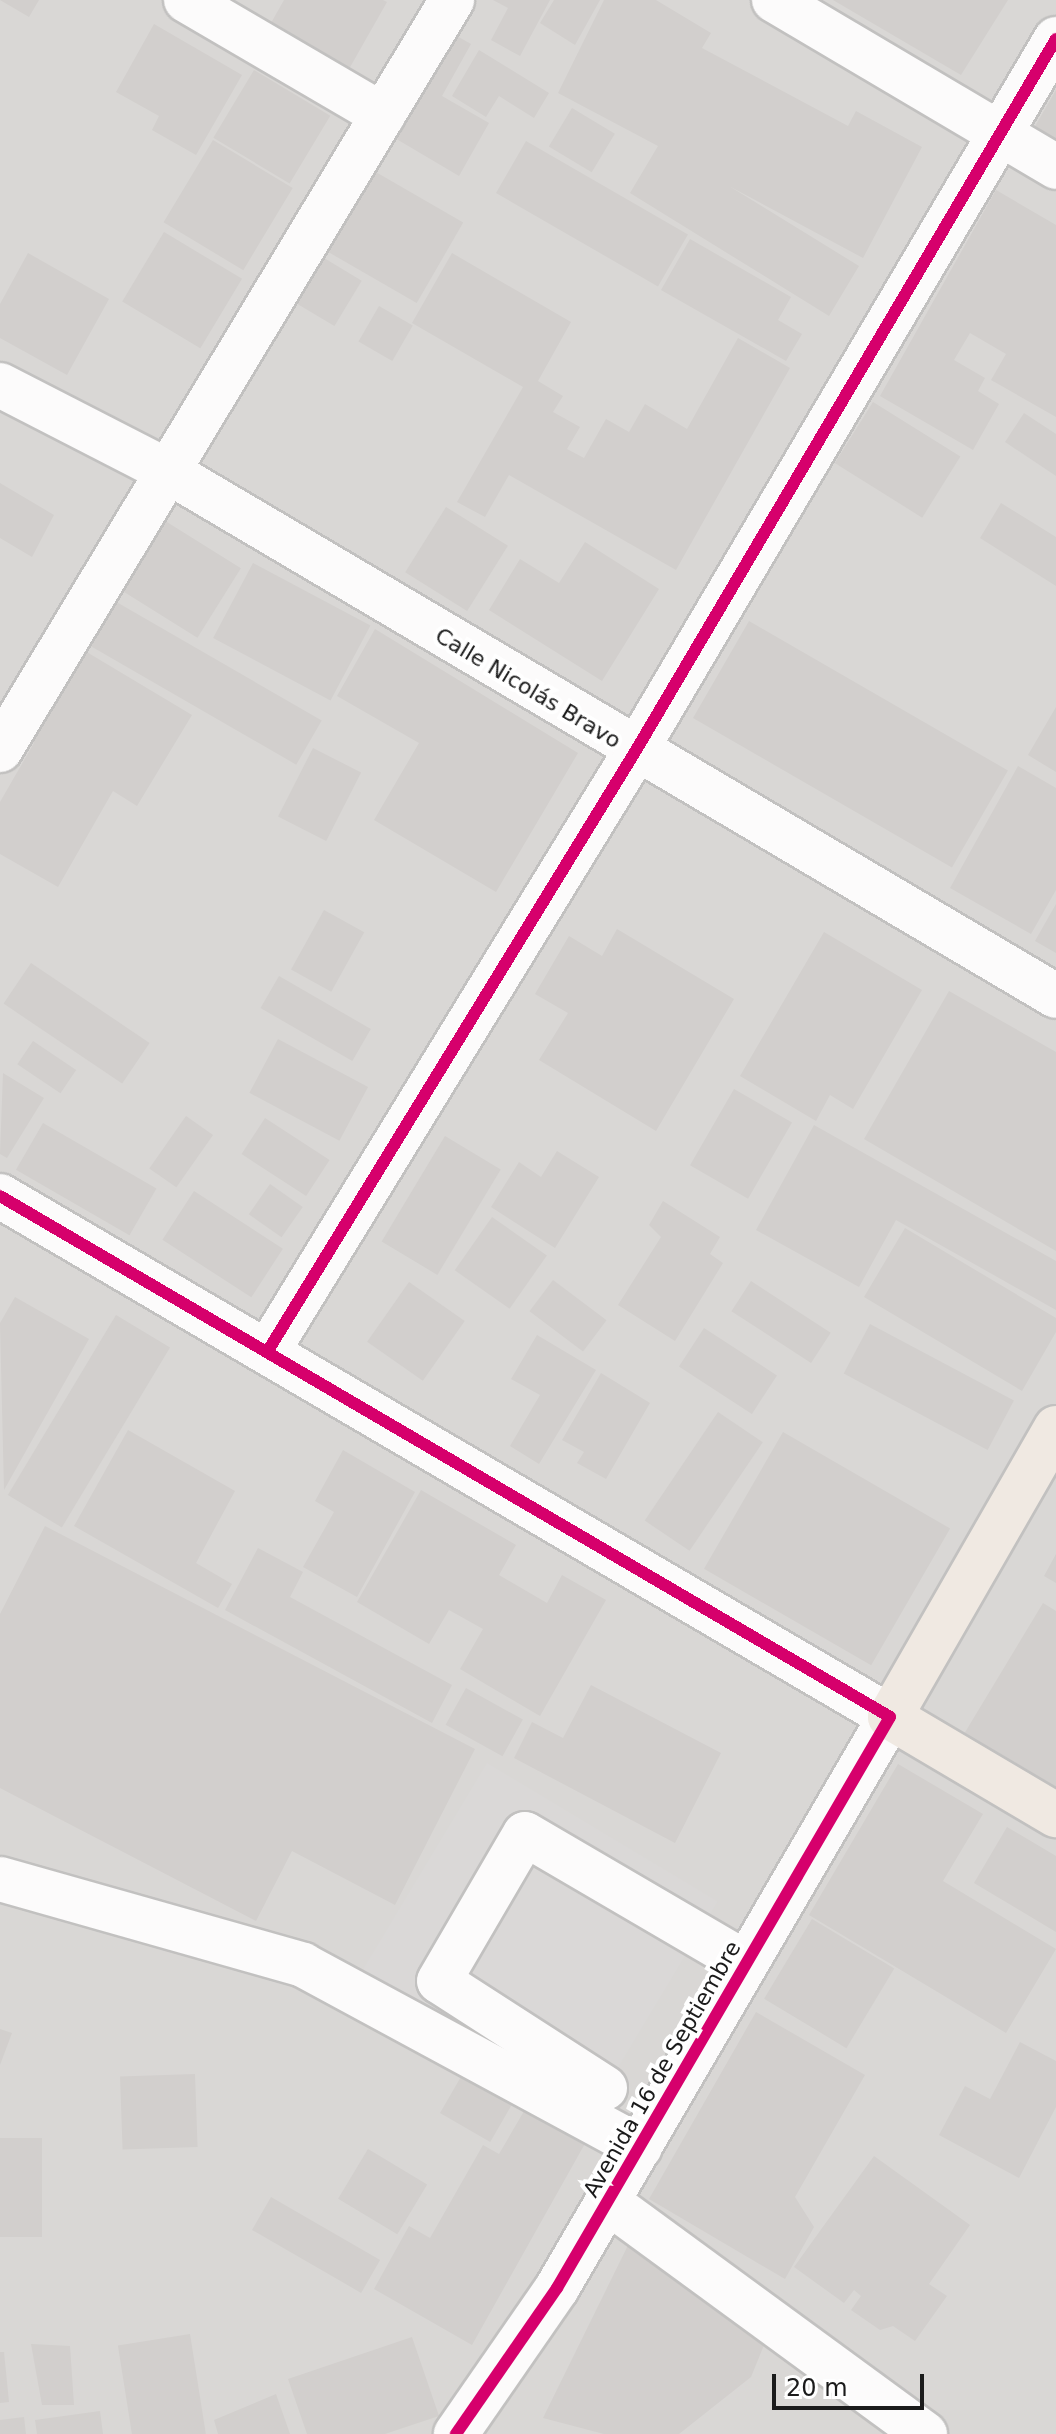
<!DOCTYPE html>
<html>
<head>
<meta charset="utf-8">
<style>
  body { margin:0 }
  #map { position:relative; width:1056px; height:2434px; overflow:hidden; background:#eae7e4; font-family:"DejaVu Sans",sans-serif }
  div>[style] { position:absolute }
  [style*='--x'] { left:calc(var(--x)*1px); top:calc(var(--y)*1px); width:calc(var(--w)*1px); rotate:calc(var(--a)*1deg) }
  .residential>* { inset:0; background:#d9d7d5; transform-origin:0 0 }
  .parking>* { inset:0; background:#dad8d7; transform-origin:0 0 }
  .building>* { inset:0; background:#d2cfcd; transform-origin:0 0 }
  .roads { filter:drop-shadow(2px 0 #c2c1c0) drop-shadow(-2px 0 #c2c1c0) drop-shadow(0 2px #c2c1c0) drop-shadow(0 -2px #c2c1c0) }
  .minor>* { height:44px; margin:-22px; padding:0 22px; transform-origin:22px; border-radius:22px; background:#fcfbfb }
  .major>* { height:44px; margin:-22px; padding:0 22px; transform-origin:22px; border-radius:22px; background:#f0e9e2 }
  .cycleway>* { height:12px; margin:-6px; padding:0 6px; transform-origin:6px; border-radius:6px; background:#d6006c }
  span { translate:-50% -50%; white-space:nowrap; text-align:center; line-height:1.15; -webkit-text-stroke:8px #fff; paint-order:stroke }
  .street-label { font-size:22px; color:#1b1b1b }
  .scale { position:absolute; left:772px; top:2374px; width:152px; height:36px; box-sizing:border-box; border:4px solid #1b1b1b; border-top:0; padding-left:10px; font-size:24px; line-height:28px; white-space:nowrap; color:#1b1b1b; -webkit-text-stroke:6px #fff; paint-order:stroke }
</style>
</head>
<body>
<div id="map">
  <div class="residential">
    <div style="left:0;top:0;width:1056px;height:2434px"></div>
  </div>
  <div class="parking">
    <div style="left:487px;top:1763px;width:269px;height:242px;rotate:31deg"></div>
  </div>
  <div class="building">
    <div style="clip-path:polygon(0 0,39px 0,29px 17px)"></div>
    <div style="clip-path:polygon(284px 0,383px 0,387px 2px,349px 69px,271px 23px)"></div>
    <div style="clip-path:polygon(493px 0,550px 0,520px 56px,491px 40px,508px 8px)"></div>
    <div style="clip-path:polygon(554px 0,600px 0,575px 45px,540px 23px)"></div>
    <div style="clip-path:polygon(604px 0,656px 0,711px 33px,702px 48px,848px 126px,856px 111px,922px 147px,863px 258px,729px 186px,859px 266px,829px 316px,630px 193px,658px 146px,558px 93px)"></div>
    <div style="clip-path:polygon(833px 0,1008px 0,961px 75px)"></div>
    <div style="clip-path:polygon(154px 24px,242px 75px,196px 155px,152px 130px,159px 116px,116px 92px)"></div>
    <div style="clip-path:polygon(448px 31px,471px 44px,442px 96px,489px 123px,459px 176px,388px 134px)"></div>
    <div style="clip-path:polygon(479px 50px,549px 93px,534px 118px,499px 96px,486px 117px,452px 96px)"></div>
    <div style="left:254px;top:70px;width:89px;height:79px;rotate:31deg"></div>
    <div style="clip-path:polygon(1056px 90px,1056px 141px,1034px 128px)"></div>
    <div style="left:572px;top:108px;width:50px;height:45px;rotate:31deg"></div>
    <div style="left:213px;top:140px;width:93px;height:96px;rotate:31deg"></div>
    <div style="left:526px;top:141px;width:187px;height:60px;rotate:30deg"></div>
    <div style="left:374px;top:171px;width:103px;height:93px;rotate:30deg"></div>
    <div style="clip-path:polygon(996px 190px,1056px 225px,1056px 417px,991px 380px,1006px 354px,970px 333px,954px 360px,985px 378px,978px 391px,999px 404px,973px 450px,880px 396px)"></div>
    <div style="left:164px;top:232px;width:91px;height:81px;rotate:31deg"></div>
    <div style="clip-path:polygon(690px 239px,791px 297px,778px 320px,802px 334px,786px 361px,661px 290px)"></div>
    <div style="clip-path:polygon(28px 253px,109px 299px,67px 375px,0 338px,0 304px)"></div>
    <div style="clip-path:polygon(452px 253px,571px 322px,538px 381px,563px 396px,553px 412px,580px 427px,567px 449px,584px 458px,606px 419px,629px 432px,645px 404px,687px 429px,738px 338px,790px 368px,676px 570px,509px 475px,485px 517px,457px 502px,523px 387px,412px 323px)"></div>
    <div style="left:324px;top:258px;width:44px;height:53px;rotate:31deg"></div>
    <div style="left:379px;top:306px;width:39px;height:41px;rotate:30deg"></div>
    <div style="left:873px;top:402px;width:103px;height:72px;rotate:32deg"></div>
    <div style="clip-path:polygon(1024px 413px,1056px 434px,1056px 476px,1005px 442px)"></div>
    <div style="clip-path:polygon(0 483px,54px 515px,32px 557px,0 538px)"></div>
    <div style="clip-path:polygon(1001px 503px,1056px 537px,1056px 586px,980px 538px)"></div>
    <div style="left:446px;top:507px;width:73px;height:77px;rotate:32deg"></div>
    <div style="left:162px;top:519px;width:93px;height:82px;rotate:32deg"></div>
    <div style="clip-path:polygon(585px 542px,659px 589px,602px 681px,489px 610px,520px 559px,559px 583px)"></div>
    <div style="left:253px;top:563px;width:133px;height:85px;rotate:28deg"></div>
    <div style="left:113px;top:600px;width:241px;height:51px;rotate:30deg"></div>
    <div style="left:749px;top:621px;width:299px;height:112px;rotate:30deg"></div>
    <div style="clip-path:polygon(375px 629px,578px 753px,496px 892px,374px 820px,419px 743px,337px 696px)"></div>
    <div style="clip-path:polygon(80px 648px,192px 715px,137px 806px,113px 791px,58px 887px,0 854px,0 802px,34px 743px,26px 739px)"></div>
    <div style="clip-path:polygon(1056px 707px,1056px 772px,1028px 755px)"></div>
    <div style="left:313px;top:748px;width:54px;height:77px;rotate:27deg"></div>
    <div style="clip-path:polygon(1018px 766px,1056px 788px,1056px 890px,1031px 934px,950px 888px)"></div>
    <div style="clip-path:polygon(1056px 904px,1056px 953px,1035px 941px)"></div>
    <div style="left:324px;top:910px;width:46px;height:68px;rotate:29deg"></div>
    <div style="clip-path:polygon(617px 929px,734px 999px,656px 1131px,539px 1060px,568px 1013px,535px 994px,569px 936px,602px 956px)"></div>
    <div style="clip-path:polygon(824px 932px,922px 990px,853px 1109px,830px 1095px,816px 1121px,740px 1076px)"></div>
    <div style="left:31px;top:963px;width:143px;height:49px;rotate:34deg"></div>
    <div style="left:279px;top:976px;width:106px;height:37px;rotate:30deg"></div>
    <div style="clip-path:polygon(949px 991px,1056px 1052px,1056px 1251px,864px 1139px)"></div>
    <div style="left:278px;top:1039px;width:102px;height:61px;rotate:28deg"></div>
    <div style="left:33px;top:1041px;width:52px;height:28px;rotate:34deg"></div>
    <div style="clip-path:polygon(3px 1073px,44px 1098px,7px 1158px,0 1154px)"></div>
    <div style="left:734px;top:1089px;width:67px;height:88px;rotate:30deg"></div>
    <div style="left:186px;top:1116px;width:33px;height:64px;rotate:35deg"></div>
    <div style="left:265px;top:1118px;width:77px;height:43px;rotate:33deg"></div>
    <div style="left:43px;top:1123px;width:131px;height:54px;rotate:30deg"></div>
    <div style="clip-path:polygon(814px 1125px,1056px 1261px,1056px 1310px,896px 1220px,859px 1287px,756px 1230px)"></div>
    <div style="left:445px;top:1136px;width:65px;height:123px;rotate:31deg"></div>
    <div style="clip-path:polygon(557px 1151px,599px 1177px,555px 1248px,491px 1207px,519px 1162px,541px 1177px)"></div>
    <div style="left:270px;top:1184px;width:40px;height:37px;rotate:35deg"></div>
    <div style="left:194px;top:1191px;width:106px;height:58px;rotate:33deg"></div>
    <div style="clip-path:polygon(663px 1201px,720px 1237px,710px 1254px,723px 1263px,675px 1341px,618px 1305px,661px 1237px,649px 1225px)"></div>
    <div style="left:492px;top:1217px;width:67px;height:65px;rotate:35deg"></div>
    <div style="clip-path:polygon(905px 1228px,1056px 1318px,1056px 1332px,1022px 1391px,864px 1297px)"></div>
    <div style="left:553px;top:1280px;width:67px;height:39px;rotate:37deg"></div>
    <div style="left:751px;top:1281px;width:95px;height:36px;rotate:33deg"></div>
    <div style="left:409px;top:1282px;width:68px;height:73px;rotate:35deg"></div>
    <div style="clip-path:polygon(15px 1297px,89px 1339px,4px 1490px,0 1323px)"></div>
    <div style="left:116px;top:1315px;width:63px;height:210px;rotate:31deg"></div>
    <div style="left:870px;top:1324px;width:163px;height:56px;rotate:28deg"></div>
    <div style="left:704px;top:1328px;width:87px;height:46px;rotate:33deg"></div>
    <div style="clip-path:polygon(537px 1335px,596px 1370px,539px 1464px,510px 1446px,540px 1395px,511px 1379px)"></div>
    <div style="clip-path:polygon(601px 1373px,650px 1403px,606px 1479px,577px 1463px,584px 1452px,562px 1440px)"></div>
    <div style="left:718px;top:1412px;width:54px;height:131px;rotate:34deg"></div>
    <div style="clip-path:polygon(128px 1430px,235px 1491px,196px 1563px,232px 1584px,218px 1608px,74px 1526px)"></div>
    <div style="left:783px;top:1432px;width:193px;height:158px;rotate:30deg"></div>
    <div style="clip-path:polygon(343px 1450px,415px 1492px,357px 1597px,303px 1567px,334px 1512px,315px 1501px)"></div>
    <div style="clip-path:polygon(421px 1490px,516px 1545px,499px 1575px,547px 1603px,562px 1575px,606px 1600px,540px 1716px,460px 1669px,483px 1629px,449px 1610px,429px 1644px,357px 1602px)"></div>
    <div style="clip-path:polygon(45px 1526px,475px 1749px,395px 1905px,292px 1851px,256px 1921px,0 1788px,0 1614px)"></div>
    <div style="clip-path:polygon(258px 1548px,303px 1572px,290px 1597px,452px 1685px,432px 1723px,225px 1610px)"></div>
    <div style="clip-path:polygon(1056px 1554px,1056px 1583px,1044px 1576px)"></div>
    <div style="clip-path:polygon(1043px 1603px,1056px 1611px,1056px 1790px,964px 1734px)"></div>
    <div style="clip-path:polygon(591px 1685px,721px 1753px,675px 1843px,514px 1758px,532px 1722px,563px 1738px)"></div>
    <div style="left:466px;top:1688px;width:65px;height:42px;rotate:29deg"></div>
    <div style="clip-path:polygon(898px 1764px,983px 1814px,943px 1881px,1056px 1949px,1006px 2033px,809px 1915px)"></div>
    <div style="clip-path:polygon(1007px 1827px,1056px 1856px,1056px 1932px,974px 1883px)"></div>
    <div style="left:812px;top:1919px;width:96px;height:93px;rotate:31deg"></div>
    <div style="clip-path:polygon(756px 2012px,865px 2075px,795px 2197px,814px 2227px,785px 2279px,649px 2199px)"></div>
    <div style="clip-path:polygon(0 2029px,12px 2033px,0 2065px)"></div>
    <div style="clip-path:polygon(1020px 2042px,1056px 2061px,1056px 2107px,1019px 2178px,939px 2135px,965px 2086px,990px 2099px)"></div>
    <div style="left:195px;top:2074px;width:73px;height:75px;rotate:88deg"></div>
    <div style="left:462px;top:2075px;width:58px;height:44px;rotate:30deg"></div>
    <div style="clip-path:polygon(527px 2106px,587px 2140px,472px 2345px,374px 2289px,409px 2226px,430px 2238px,483px 2145px,499px 2154px)"></div>
    <div style="left:0;top:2138px;width:42px;height:99px"></div>
    <div style="left:368px;top:2149px;width:69px;height:58px;rotate:31deg"></div>
    <div style="clip-path:polygon(874px 2156px,970px 2225px,929px 2284px,947px 2296px,915px 2341px,893px 2326px,880px 2330px,851px 2310px,861px 2296px,854px 2290px,844px 2303px,794px 2267px)"></div>
    <div style="left:271px;top:2197px;width:126px;height:38px;rotate:30deg"></div>
    <div style="clip-path:polygon(636px 2229px,768px 2335px,751px 2377px,679px 2434px,604px 2434px,543px 2418px)"></div>
    <div style="left:190px;top:2334px;width:101px;height:73px;rotate:81deg"></div>
    <div style="clip-path:polygon(412px 2337px,439px 2416px,385px 2434px,307px 2434px,288px 2379px)"></div>
    <div style="clip-path:polygon(31px 2344px,70px 2346px,74px 2405px,42px 2405px)"></div>
    <div style="clip-path:polygon(0 2352px,4px 2352px,9px 2402px,0 2403px)"></div>
    <div style="clip-path:polygon(276px 2394px,290px 2434px,218px 2434px,214px 2420px)"></div>
    <div style="clip-path:polygon(100px 2411px,103px 2434px,37px 2434px,35px 2420px)"></div>
    <div style="clip-path:polygon(24px 2417px,26px 2434px,0 2434px,0 2420px)"></div>
  </div>
  <div class="roads">
    <div class="minor">
      <div style="--x:186;--y:0;--w:228;--a:30.3"></div>
      <div style="--x:774;--y:0;--w:328;--a:30.6"></div>
      <div style="--x:0;--y:385;--w:190;--a:27.2"></div>
      <div style="--x:169;--y:472;--w:1030;--a:30.57"></div>
      <div style="--x:0;--y:750;--w:876;--a:-58.92"></div>
      <div style="--x:0;--y:1196;--w:1031;--a:30.34"></div>
      <div style="--x:890;--y:1717;--w:661;--a:120.25"></div>
      <div style="--x:557;--y:2288;--w:178;--a:124.7"></div>
      <div style="--x:269;--y:1349;--w:700;--a:-58.49"></div>
      <div style="--x:635;--y:752;--w:828;--a:-59.44"></div>
      <div style="--x:0;--y:1879;--w:315;--a:15.8"></div>
      <div style="--x:303;--y:1965;--w:383;--a:28.4"></div>
      <div style="--x:605;--y:2088;--w:197;--a:-147.2"></div>
      <div style="--x:439;--y:1981;--w:170;--a:-59.7"></div>
      <div style="--x:525;--y:1834;--w:256;--a:30.3"></div>
      <div style="--x:608;--y:2202;--w:393;--a:36.2"></div>
    </div>
    <div class="major">
      <div style="--x:1056;--y:1428;--w:333;--a:119.9"></div>
      <div style="--x:890;--y:1717;--w:193;--a:30.6"></div>
    </div>
  </div>
  <div class="cycleway">
    <div style="--x:0;--y:1196;--w:1031;--a:30.34"></div>
    <div style="--x:890;--y:1717;--w:661;--a:120.25"></div>
    <div style="--x:557;--y:2288;--w:178;--a:124.7"></div>
    <div style="--x:269;--y:1349;--w:700;--a:-58.49"></div>
    <div style="--x:635;--y:752;--w:828;--a:-59.44"></div>
  </div>
  <div class="street-label">
    <span style="left:528px;top:688px;rotate:31deg">Calle Nicolás Bravo</span>
    <span style="left:662px;top:2069px;rotate:-60deg">Avenida 16 de Septiembre</span>
  </div>
  <div class="scale">20 m</div>
</div>
</body>
</html>
